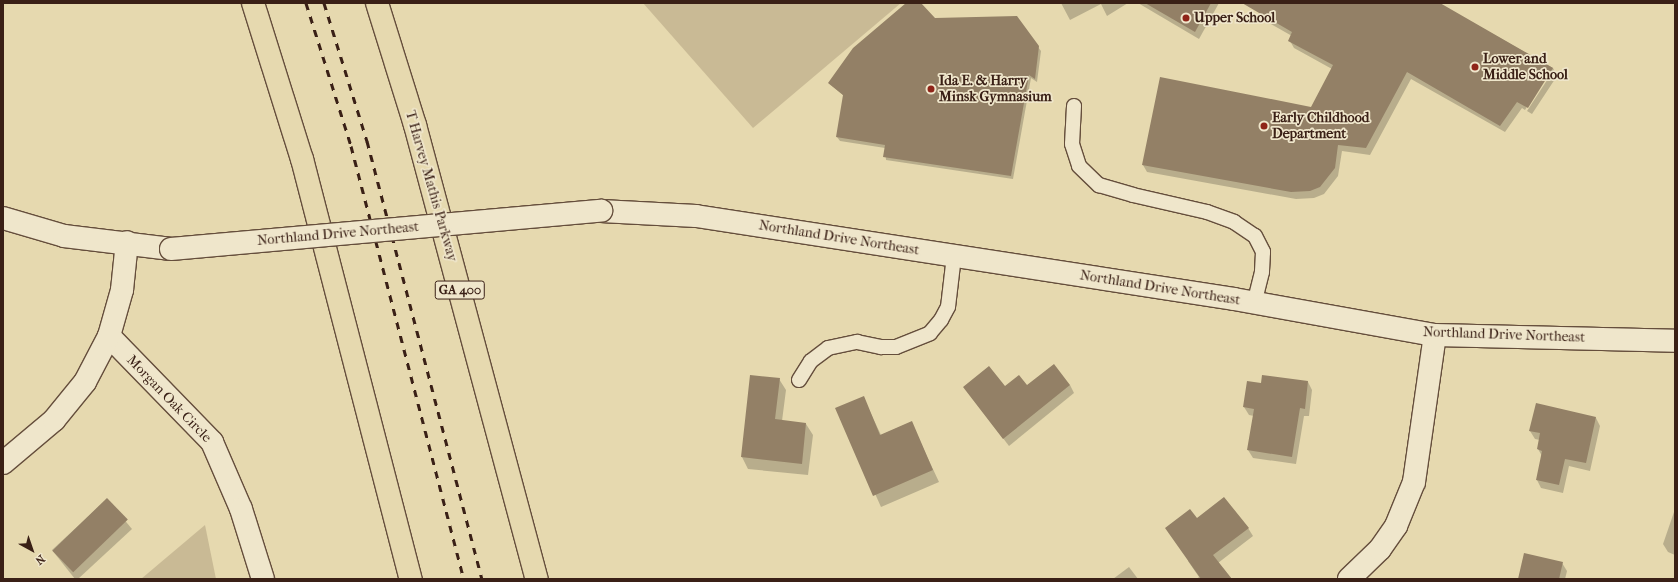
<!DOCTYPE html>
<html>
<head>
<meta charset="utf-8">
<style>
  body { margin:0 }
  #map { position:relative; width:1678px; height:582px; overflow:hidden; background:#e6d9af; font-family:"IM FELL French Canon",serif }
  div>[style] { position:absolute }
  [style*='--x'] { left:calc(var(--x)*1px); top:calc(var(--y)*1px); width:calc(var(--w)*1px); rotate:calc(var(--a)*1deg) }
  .green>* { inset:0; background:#c9ba95 }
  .shadow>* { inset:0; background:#0003 }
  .building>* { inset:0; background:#938066; transform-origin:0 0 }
  .roads { filter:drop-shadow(1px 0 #654e3c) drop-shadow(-1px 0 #654e3c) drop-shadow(0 1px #654e3c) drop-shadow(0 -1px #654e3c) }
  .service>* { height:14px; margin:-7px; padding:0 7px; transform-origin:7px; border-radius:7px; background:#efe6cb }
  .minor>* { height:22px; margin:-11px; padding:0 11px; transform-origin:11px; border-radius:11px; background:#efe6cb }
  .tertiary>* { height:22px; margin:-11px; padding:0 11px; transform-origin:11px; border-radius:11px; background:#efe6cb }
  .motorway>* { height:22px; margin:-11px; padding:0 11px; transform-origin:11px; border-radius:11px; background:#e6d9af }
  .rail>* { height:3px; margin-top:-1.5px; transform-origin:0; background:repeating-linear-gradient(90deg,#3a2016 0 7px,transparent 0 14px) }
  .bridges { filter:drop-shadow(1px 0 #654e3c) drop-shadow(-1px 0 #654e3c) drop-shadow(0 1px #654e3c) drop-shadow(0 -1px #654e3c) }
  .tertiary-bridge>* { height:22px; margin:-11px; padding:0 11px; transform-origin:11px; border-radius:11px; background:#efe6cb }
  .dots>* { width:11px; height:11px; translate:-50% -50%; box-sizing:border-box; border:2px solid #efe6cb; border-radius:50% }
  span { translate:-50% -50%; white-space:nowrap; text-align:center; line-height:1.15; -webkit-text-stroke:3.5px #efe6cb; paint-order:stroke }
  .shield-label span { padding:1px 3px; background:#efe6cb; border:1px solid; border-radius:3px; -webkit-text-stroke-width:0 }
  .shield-label { font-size:13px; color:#3a2016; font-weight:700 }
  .poi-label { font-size:14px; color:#3a2016; font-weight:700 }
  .left { translate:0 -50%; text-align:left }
  .street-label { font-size:14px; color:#3a2016 }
  .frame { position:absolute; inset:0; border:4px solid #3a2016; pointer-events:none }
  .north { position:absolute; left:12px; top:530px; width:40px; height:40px; -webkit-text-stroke:3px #efe6cb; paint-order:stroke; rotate:140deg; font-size:11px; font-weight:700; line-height:16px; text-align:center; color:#3a2016 }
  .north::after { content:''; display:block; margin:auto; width:14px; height:18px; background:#3a2016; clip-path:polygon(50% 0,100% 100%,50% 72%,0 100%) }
</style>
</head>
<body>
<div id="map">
  <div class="green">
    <div style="clip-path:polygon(643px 3px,901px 3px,753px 128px)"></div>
    <div style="clip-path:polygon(205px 525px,216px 579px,141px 579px)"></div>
  </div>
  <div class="shadow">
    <div style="clip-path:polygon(908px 3px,920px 3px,935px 19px,1038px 47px,1041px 51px,1037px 82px,1031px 78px,1013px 179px,886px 160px,885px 148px,840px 141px,837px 137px,844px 96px,829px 83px)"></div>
    <div style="clip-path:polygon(1061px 3px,1128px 3px,1107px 16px,1101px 4px,1070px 20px)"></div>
    <div style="clip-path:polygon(1138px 3px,1219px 3px,1199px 39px)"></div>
    <div style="clip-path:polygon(1272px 3px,1438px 3px,1553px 68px,1557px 76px,1532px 114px,1527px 111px,1553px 71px,1550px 71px,1525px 110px,1522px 108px,1505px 132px,1411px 79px,1370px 155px,1342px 151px,1338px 176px,1324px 194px,1314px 198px,1296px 199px,1147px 172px,1143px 165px,1161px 78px,1311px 108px,1332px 69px,1294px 48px,1290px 41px,1292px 36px,1269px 23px,1265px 16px)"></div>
    <div style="clip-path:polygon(779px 379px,786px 390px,782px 421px,806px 424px,813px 435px,808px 475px,748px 469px,742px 457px)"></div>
    <div style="clip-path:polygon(1308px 382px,1312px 390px,1309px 416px,1304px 416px,1296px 464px,1253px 458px,1248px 450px,1254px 416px,1249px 415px,1244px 407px,1262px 384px)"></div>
    <div style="clip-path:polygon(1070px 385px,1074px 393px,1009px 446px,964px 387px)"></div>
    <div style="clip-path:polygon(863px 397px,881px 435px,911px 422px,939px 482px,881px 507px,837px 409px)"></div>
    <div style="clip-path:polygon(1596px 418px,1600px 426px,1590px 471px,1569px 466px,1563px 493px,1541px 488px,1537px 480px,1542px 456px,1538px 449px,1540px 440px,1535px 439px,1530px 431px)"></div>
    <div style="clip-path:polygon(107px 499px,132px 529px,78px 579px,75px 579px,52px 550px)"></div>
    <div style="clip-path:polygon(1674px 512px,1675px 513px,1675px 555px,1668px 552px,1663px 544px)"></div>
    <div style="clip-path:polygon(1197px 519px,1248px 528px,1253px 536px,1218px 563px,1231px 579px,1197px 579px,1199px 577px,1188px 561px)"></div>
    <div style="clip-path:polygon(1562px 563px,1567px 571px,1565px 579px,1519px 579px)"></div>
    <div style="clip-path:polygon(1129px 567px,1138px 579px,1113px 579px)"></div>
  </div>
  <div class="building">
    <div style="clip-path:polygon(906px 3px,921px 3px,935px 18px,1017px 16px,1039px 46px,1035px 79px,1029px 75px,1011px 176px,883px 157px,885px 145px,836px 137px,843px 95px,828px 83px,853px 48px)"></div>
    <div style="clip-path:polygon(1145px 3px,1211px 3px,1195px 32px)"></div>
    <div style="clip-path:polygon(1242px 3px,1440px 3px,1553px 68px,1528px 108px,1517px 102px,1500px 126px,1407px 72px,1366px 148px,1338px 145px,1335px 168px,1320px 187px,1310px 191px,1291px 192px,1142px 165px,1160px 77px,1311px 107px,1333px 65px,1288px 41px,1292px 32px)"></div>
    <div style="clip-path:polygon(1054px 364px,1070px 385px,1003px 439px,963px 387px,989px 366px,1005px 386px,1019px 375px,1027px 385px)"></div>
    <div style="clip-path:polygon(750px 375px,780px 378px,775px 419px,806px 423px,802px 464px,741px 457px)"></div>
    <div style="clip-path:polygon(1262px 375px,1308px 381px,1305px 409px,1300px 408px,1292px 457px,1247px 450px,1254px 409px,1243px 407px,1247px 381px,1261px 383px)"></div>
    <div style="clip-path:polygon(864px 396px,880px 435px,912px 421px,933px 470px,873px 496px,835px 408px)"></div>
    <div style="clip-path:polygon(1536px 403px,1596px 417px,1586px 463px,1565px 459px,1559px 485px,1536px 480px,1542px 451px,1537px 449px,1540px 433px,1529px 431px)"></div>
    <div style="clip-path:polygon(1224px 497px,1249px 528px,1213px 555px,1232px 579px,1201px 579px,1165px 528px,1190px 509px,1197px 518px)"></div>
    <div style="left:107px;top:498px;width:30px;height:76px;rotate:46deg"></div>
    <div style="clip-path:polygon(1524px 553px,1563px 562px,1559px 579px,1518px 579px)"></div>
  </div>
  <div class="roads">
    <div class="service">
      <div style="--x:1074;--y:106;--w:38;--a:93"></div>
      <div style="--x:1072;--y:144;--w:23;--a:72"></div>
      <div style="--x:1079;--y:166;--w:28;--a:44"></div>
      <div style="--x:1099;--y:185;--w:35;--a:16"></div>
      <div style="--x:1133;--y:195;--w:76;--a:12.9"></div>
      <div style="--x:1207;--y:212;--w:29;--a:20"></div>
      <div style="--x:1234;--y:222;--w:25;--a:34"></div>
      <div style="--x:1255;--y:236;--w:18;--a:63"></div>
      <div style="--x:1263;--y:252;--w:20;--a:93"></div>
      <div style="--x:1262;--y:272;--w:32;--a:104"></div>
      <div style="--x:799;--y:380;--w:22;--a:-58"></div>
      <div style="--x:811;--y:361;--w:21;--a:-37"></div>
      <div style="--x:828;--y:348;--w:30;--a:-12"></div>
      <div style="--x:857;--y:342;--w:25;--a:12"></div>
      <div style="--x:881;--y:347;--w:15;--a:0"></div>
      <div style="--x:896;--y:347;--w:37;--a:-22"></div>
      <div style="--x:930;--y:333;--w:17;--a:-50"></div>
      <div style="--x:941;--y:320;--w:15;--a:-62"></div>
      <div style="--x:948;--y:307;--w:51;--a:-83.3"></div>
    </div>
    <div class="minor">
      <div style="--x:109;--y:336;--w:148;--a:45.8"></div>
      <div style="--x:212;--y:442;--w:73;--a:66.6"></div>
      <div style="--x:241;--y:509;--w:73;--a:72.6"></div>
      <div style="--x:3;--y:463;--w:67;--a:-40.1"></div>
      <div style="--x:54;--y:420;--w:49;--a:-50.8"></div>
      <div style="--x:85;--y:382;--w:52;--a:-62.4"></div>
      <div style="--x:109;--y:336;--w:48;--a:-74.2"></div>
      <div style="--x:122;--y:290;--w:48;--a:-84.1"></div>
      <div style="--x:1349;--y:579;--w:43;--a:-44.1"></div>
      <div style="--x:1380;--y:549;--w:28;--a:-55"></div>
      <div style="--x:1396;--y:526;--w:48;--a:-67.8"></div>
      <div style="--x:1414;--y:482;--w:148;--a:-81.9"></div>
    </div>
    <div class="tertiary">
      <div style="--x:601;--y:211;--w:95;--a:3"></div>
      <div style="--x:696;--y:216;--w:544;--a:8.77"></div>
      <div style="--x:1234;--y:299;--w:204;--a:10.2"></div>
      <div style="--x:1435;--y:335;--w:240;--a:1.4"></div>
      <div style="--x:3;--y:218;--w:64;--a:16.4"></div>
      <div style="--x:64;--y:236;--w:108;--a:6.9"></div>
    </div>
    <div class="motorway">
      <div style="--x:253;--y:3;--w:164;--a:72.6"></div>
      <div style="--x:302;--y:159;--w:434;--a:75.5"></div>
      <div style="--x:377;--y:3;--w:128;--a:72.7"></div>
      <div style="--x:415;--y:125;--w:470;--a:75"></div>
    </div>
  </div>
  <div class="rail">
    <div style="--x:306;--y:3;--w:150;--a:72.5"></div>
    <div style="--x:351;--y:146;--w:448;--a:75.4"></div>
    <div style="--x:324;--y:3;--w:145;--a:72.7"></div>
    <div style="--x:367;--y:141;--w:453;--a:75.3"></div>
  </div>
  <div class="bridges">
    <div class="tertiary-bridge">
      <div style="--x:171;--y:249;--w:432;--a:-5.1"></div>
    </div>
  </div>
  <div class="dots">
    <div style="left:1186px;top:18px;background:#8f2418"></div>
    <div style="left:1475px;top:67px;background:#8f2418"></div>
    <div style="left:931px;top:89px;background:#8f2418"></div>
    <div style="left:1264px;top:126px;background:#8f2418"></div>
  </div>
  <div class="shield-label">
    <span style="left:460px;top:290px">GA 400</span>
  </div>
  <div class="poi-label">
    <span class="left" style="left:1194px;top:18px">Upper School</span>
    <span class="left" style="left:1483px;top:67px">Lower and<br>Middle School</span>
    <span class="left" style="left:939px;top:89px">Ida E. &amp; Harry<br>Minsk Gymnasium</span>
    <span class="left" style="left:1272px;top:126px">Early Childhood<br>Department</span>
  </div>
  <div class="street-label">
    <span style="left:431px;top:186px;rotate:74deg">T Harvey Mathis Parkway</span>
    <span style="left:338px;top:234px;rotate:-5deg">Northland Drive Northeast</span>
    <span style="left:839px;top:238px;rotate:9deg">Northland Drive Northeast</span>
    <span style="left:1160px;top:288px;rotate:9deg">Northland Drive Northeast</span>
    <span style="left:1504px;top:335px;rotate:2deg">Northland Drive Northeast</span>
    <span style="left:169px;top:399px;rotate:46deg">Morgan Oak Circle</span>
  </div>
  <div class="frame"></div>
  <div class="north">N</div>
</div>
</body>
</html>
